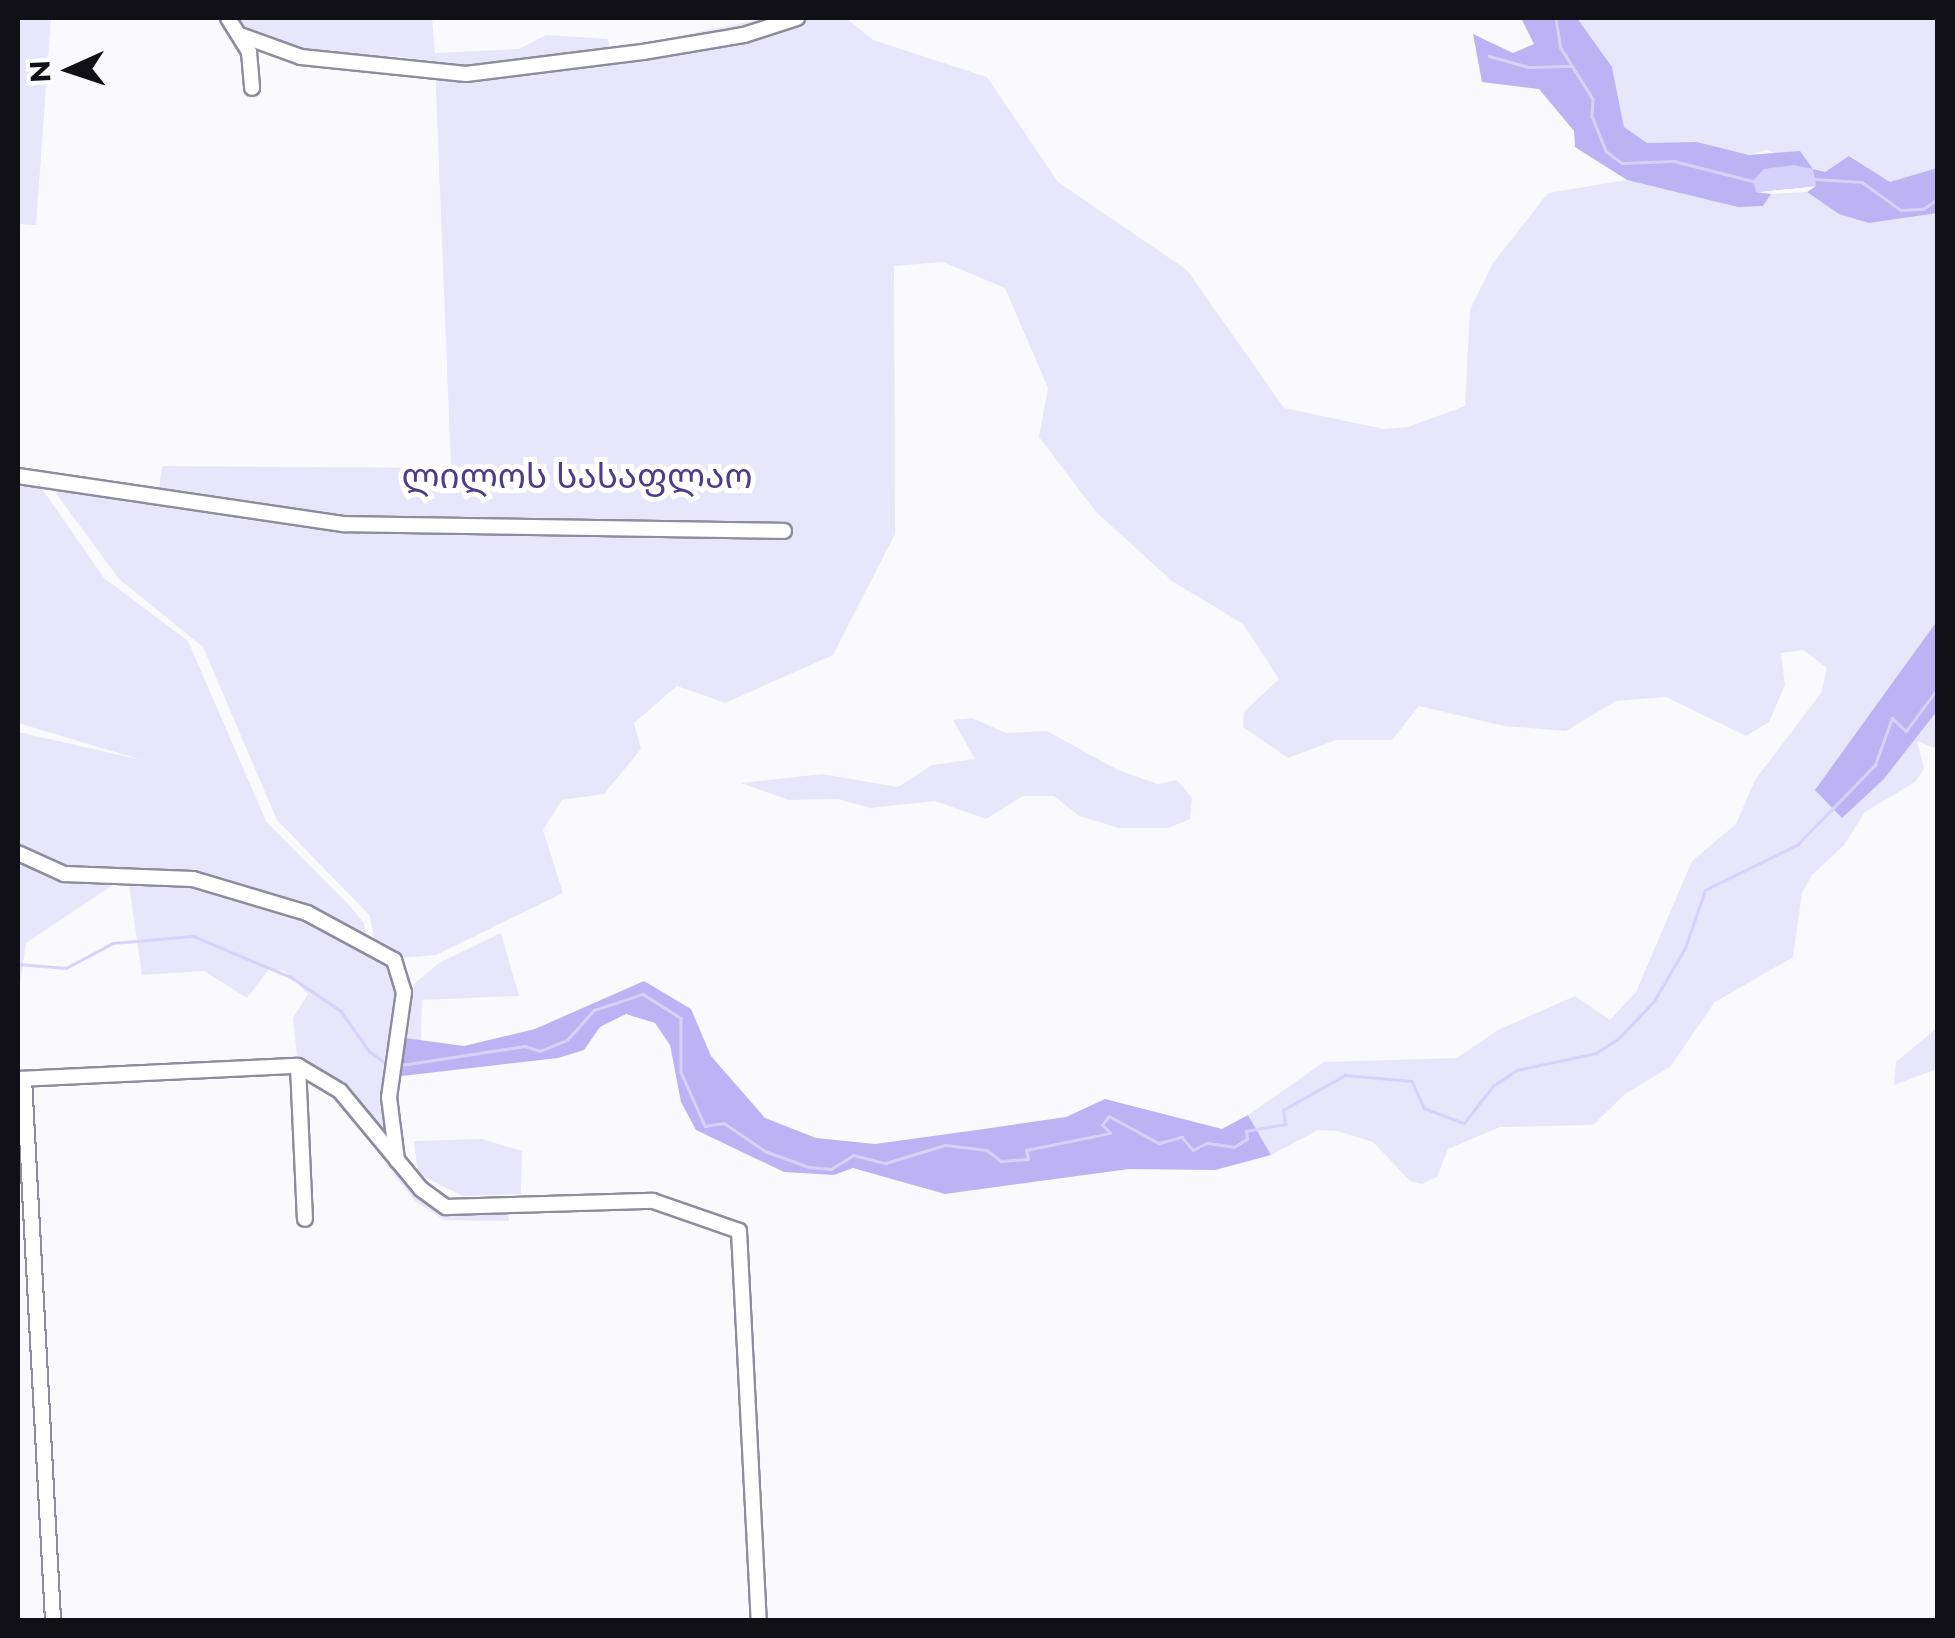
<!DOCTYPE html>
<html>
<head>
<meta charset="utf-8">
<style>
  body { margin:0 }
  #map { position:relative; width:1955px; height:1638px; overflow:hidden; background:#fafafe; font-family:Montserrat,"Noto Sans Georgian",sans-serif }
  div>[style] { position:absolute }
  [style*='--x'] { left:calc(var(--x)*1px); top:calc(var(--y)*1px); width:calc(var(--w)*1px); rotate:calc(var(--a)*1deg) }
  .green>* { inset:0; background:#e8e6fa }
  .forest>* { inset:0; background:#bcb2f4 }
  .water>* { inset:0; background:#d7d2fb }
  .stream>* { height:2.5px; margin:-1.25px; padding:0 1.25px; transform-origin:1.25px; border-radius:1.25px; background:#d7d2fb }
  .roads { filter:drop-shadow(2px 0 #8e8c9d) drop-shadow(-2px 0 #8e8c9d) drop-shadow(0 2px #8e8c9d) drop-shadow(0 -2px #8e8c9d) }
  .minor>* { height:14px; margin:-7px; padding:0 7px; transform-origin:7px; border-radius:7px; background:#fff }
  span { translate:-50% -50%; white-space:nowrap; text-align:center; line-height:1.15; -webkit-text-stroke:10px #fff; paint-order:stroke }
  .park-label { font-size:35px; color:#4e3c89 }
  .frame { position:absolute; inset:0; border:20px solid #111016; pointer-events:none }
  .north { position:absolute; left:20px; top:20px; width:100px; height:100px; -webkit-text-stroke:8px #fff; paint-order:stroke; rotate:267deg; font-size:28px; font-weight:700; line-height:40px; text-align:center; color:#111016 }
  .north::after { content:''; display:block; margin:auto; width:35px; height:45px; background:#111016; clip-path:polygon(50% 0,100% 100%,50% 72%,0 100%) }
</style>
</head>
<body>
<div id="map">
  <div class="green">
    <div style="clip-path:polygon(18px 18px,51px 18px,36px 225px,18px 224px)"></div>
    <div style="clip-path:polygon(236px 18px,432px 18px,435px 53px,519px 49px,546px 35px,608px 39px,610px 50px,768px 18px,846px 18px,873px 40px,987px 77px,1058px 182px,1187px 270px,1284px 408px,1384px 429px,1408px 427px,1465px 406px,1470px 310px,1493px 263px,1548px 193px,1627px 180px,1763px 206px,1771px 194px,1807px 192px,1823px 202px,1937px 213px,1937px 621px,1816px 790px,1842px 817px,1884px 779px,1937px 711px,1937px 749px,1917px 741px,1924px 769px,1915px 782px,1865px 812px,1844px 845px,1812px 875px,1802px 893px,1793px 957px,1715px 1002px,1670px 1067px,1625px 1094px,1593px 1125px,1500px 1127px,1448px 1149px,1437px 1177px,1422px 1184px,1410px 1181px,1373px 1142px,1337px 1131px,1318px 1130px,1271px 1155px,1248px 1115px,1324px 1062px,1457px 1058px,1498px 1030px,1575px 996px,1610px 1020px,1636px 992px,1692px 861px,1736px 824px,1755px 780px,1821px 693px,1827px 668px,1803px 650px,1781px 653px,1785px 685px,1769px 722px,1746px 736px,1666px 697px,1616px 701px,1566px 731px,1504px 726px,1419px 706px,1392px 740px,1336px 740px,1288px 758px,1243px 727px,1244px 712px,1279px 679px,1243px 624px,1172px 581px,1096px 512px,1039px 437px,1048px 388px,1005px 288px,943px 262px,894px 266px,895px 534px,833px 655px,725px 703px,677px 686px,634px 723px,641px 749px,604px 794px,562px 800px,543px 830px,563px 893px,436px 955px,400px 958px,375px 944px,370px 916px,277px 820px,203px 647px,119px 579px,49px 484px,344px 528px,415px 532px,414px 517px,339px 520px,166px 490px,159px 488px,162px 466px,451px 468px,435px 65px,404px 57px,288px 51px,247px 31px)"></div>
    <div style="clip-path:polygon(1577px 18px,1937px 18px,1937px 168px,1890px 182px,1850px 156px,1825px 173px,1767px 150px,1749px 155px,1697px 142px,1647px 144px,1624px 127px,1612px 67px)"></div>
    <div style="clip-path:polygon(18px 481px,38px 483px,104px 578px,188px 641px,266px 821px,348px 904px,364px 923px,367px 941px,193px 874px,63px 871px,18px 849px,18px 732px,142px 760px,18px 723px)"></div>
    <div style="clip-path:polygon(972px 718px,1006px 733px,1047px 731px,1118px 770px,1158px 784px,1177px 780px,1192px 798px,1190px 819px,1168px 828px,1119px 828px,1079px 816px,1054px 796px,1023px 796px,986px 819px,935px 801px,870px 808px,838px 799px,789px 800px,741px 783px,822px 774px,898px 787px,932px 765px,975px 759px,953px 720px)"></div>
    <div style="clip-path:polygon(18px 858px,64px 877px,189px 881px,306px 916px,391px 961px,399px 975px,383px 1101px,389px 1143px,343px 1084px,297px 1057px,293px 1018px,308px 994px,285px 971px,269px 969px,247px 998px,204px 971px,142px 975px,129px 885px,116px 883px,26px 943px,18px 999px)"></div>
    <div style="clip-path:polygon(501px 933px,519px 996px,422px 1000px,421px 1044px,405px 1038px,414px 984px,439px 963px)"></div>
    <div style="clip-path:polygon(1937px 1028px,1937px 1069px,1894px 1085px,1896px 1062px)"></div>
    <div style="clip-path:polygon(482px 1139px,522px 1151px,521px 1194px,463px 1196px,418px 1174px,414px 1141px)"></div>
    <div style="clip-path:polygon(384px 1162px,446px 1211px,508px 1214px,509px 1221px,444px 1220px,415px 1201px)"></div>
  </div>
  <div class="forest">
    <div style="clip-path:polygon(1521px 18px,1577px 18px,1612px 67px,1624px 127px,1647px 143px,1697px 142px,1749px 155px,1800px 151px,1813px 169px,1825px 172px,1849px 156px,1890px 182px,1937px 168px,1937px 213px,1869px 223px,1839px 214px,1807px 192px,1816px 186px,1756px 192px,1771px 194px,1763px 206px,1738px 207px,1627px 180px,1575px 147px,1574px 131px,1539px 89px,1482px 82px,1473px 34px,1513px 53px,1534px 44px)"></div>
    <div style="clip-path:polygon(1937px 621px,1937px 711px,1884px 779px,1842px 818px,1815px 790px)"></div>
    <div style="clip-path:polygon(644px 981px,691px 1009px,711px 1056px,765px 1118px,816px 1138px,875px 1144px,984px 1129px,1066px 1117px,1105px 1099px,1222px 1129px,1248px 1115px,1271px 1155px,1215px 1170px,1129px 1169px,945px 1194px,853px 1168px,834px 1175px,784px 1172px,696px 1130px,681px 1102px,670px 1045px,655px 1023px,626px 1014px,600px 1027px,584px 1050px,558px 1058px,402px 1076px,393px 1070px,405px 1038px,464px 1046px,535px 1029px)"></div>
  </div>
  <div class="water">
    <div style="clip-path:polygon(1794px 165px,1813px 169px,1816px 186px,1756px 192px,1753px 181px,1764px 169px)"></div>
  </div>
  <div class="stream">
    <div style="--x:1556;--y:18;--w:30;--a:81"></div>
    <div style="--x:1561;--y:48;--w:60;--a:57.9"></div>
    <div style="--x:1593;--y:99;--w:17;--a:93"></div>
    <div style="--x:1592;--y:116;--w:38;--a:68"></div>
    <div style="--x:1606;--y:151;--w:20;--a:37"></div>
    <div style="--x:1622;--y:163;--w:52;--a:-2.2"></div>
    <div style="--x:1674;--y:161;--w:81;--a:14.2"></div>
    <div style="--x:1489;--y:56;--w:41;--a:15.4"></div>
    <div style="--x:1529;--y:67;--w:41;--a:-1.4"></div>
    <div style="--x:1815;--y:179;--w:47;--a:3.7"></div>
    <div style="--x:1862;--y:182;--w:48;--a:35.7"></div>
    <div style="--x:1901;--y:210;--w:22;--a:-3"></div>
    <div style="--x:1923;--y:209;--w:18;--a:-34"></div>
    <div style="--x:18;--y:964;--w:48;--a:4.8"></div>
    <div style="--x:66;--y:968;--w:53;--a:-28"></div>
    <div style="--x:113;--y:943;--w:80;--a:-5"></div>
    <div style="--x:193;--y:936;--w:106;--a:22.7"></div>
    <div style="--x:291;--y:977;--w:60;--a:34.2"></div>
    <div style="--x:341;--y:1011;--w:49;--a:55"></div>
    <div style="--x:369;--y:1051;--w:24;--a:36"></div>
    <div style="--x:401;--y:1065;--w:125;--a:-8.7"></div>
    <div style="--x:525;--y:1046;--w:16;--a:18"></div>
    <div style="--x:540;--y:1051;--w:29;--a:-22"></div>
    <div style="--x:567;--y:1040;--w:40;--a:-48"></div>
    <div style="--x:594;--y:1010;--w:52;--a:-18.1"></div>
    <div style="--x:643;--y:994;--w:45;--a:32.3"></div>
    <div style="--x:681;--y:1018;--w:54;--a:90"></div>
    <div style="--x:681;--y:1072;--w:59;--a:66"></div>
    <div style="--x:705;--y:1126;--w:19;--a:-9"></div>
    <div style="--x:724;--y:1123;--w:50;--a:34.3"></div>
    <div style="--x:765;--y:1151;--w:47;--a:20"></div>
    <div style="--x:809;--y:1167;--w:22;--a:5"></div>
    <div style="--x:831;--y:1169;--w:26;--a:-32"></div>
    <div style="--x:853;--y:1155;--w:34;--a:14"></div>
    <div style="--x:886;--y:1163;--w:62;--a:-17"></div>
    <div style="--x:945;--y:1145;--w:42;--a:6.8"></div>
    <div style="--x:987;--y:1150;--w:18;--a:38"></div>
    <div style="--x:1001;--y:1161;--w:27;--a:-4"></div>
    <div style="--x:1028;--y:1159;--w:9;--a:-103"></div>
    <div style="--x:1026;--y:1150;--w:86;--a:-11.4"></div>
    <div style="--x:1110;--y:1133;--w:11;--a:-135"></div>
    <div style="--x:1102;--y:1125;--w:11;--a:-52"></div>
    <div style="--x:1109;--y:1116;--w:57;--a:28.4"></div>
    <div style="--x:1159;--y:1143;--w:24;--a:-15"></div>
    <div style="--x:1182;--y:1137;--w:17;--a:50"></div>
    <div style="--x:1193;--y:1150;--w:16;--a:-27"></div>
    <div style="--x:1207;--y:1143;--w:27;--a:8"></div>
    <div style="--x:1234;--y:1147;--w:15;--a:-32"></div>
    <div style="--x:1247;--y:1139;--w:8;--a:-97"></div>
    <div style="--x:1246;--y:1131;--w:40;--a:-10"></div>
    <div style="--x:1285;--y:1124;--w:14;--a:-98"></div>
    <div style="--x:1283;--y:1110;--w:71;--a:-29.4"></div>
    <div style="--x:1345;--y:1075;--w:67;--a:5.1"></div>
    <div style="--x:1412;--y:1081;--w:30;--a:66"></div>
    <div style="--x:1424;--y:1108;--w:43;--a:20.6"></div>
    <div style="--x:1464;--y:1123;--w:47;--a:-51.9"></div>
    <div style="--x:1493;--y:1086;--w:29;--a:-34"></div>
    <div style="--x:1517;--y:1070;--w:81;--a:-12.1"></div>
    <div style="--x:1596;--y:1053;--w:27;--a:-33"></div>
    <div style="--x:1619;--y:1038;--w:51;--a:-46.6"></div>
    <div style="--x:1654;--y:1001;--w:61;--a:-59.7"></div>
    <div style="--x:1685;--y:948;--w:61;--a:-71"></div>
    <div style="--x:1705;--y:890;--w:102;--a:-26.1"></div>
    <div style="--x:1797;--y:845;--w:112;--a:-45.7"></div>
    <div style="--x:1875;--y:765;--w:50;--a:-70.1"></div>
    <div style="--x:1892;--y:718;--w:19;--a:43"></div>
    <div style="--x:1906;--y:731;--w:54;--a:-53.3"></div>
  </div>
  <div class="roads">
    <div class="minor">
      <div style="--x:228;--y:18;--w:40;--a:58"></div>
      <div style="--x:249;--y:52;--w:36;--a:85"></div>
      <div style="--x:243;--y:36;--w:62;--a:19.9"></div>
      <div style="--x:301;--y:57;--w:166;--a:5.9"></div>
      <div style="--x:466;--y:74;--w:178;--a:-7.1"></div>
      <div style="--x:643;--y:52;--w:102;--a:-9.6"></div>
      <div style="--x:744;--y:35;--w:56;--a:-17.8"></div>
      <div style="--x:18;--y:476;--w:330;--a:8.4"></div>
      <div style="--x:344;--y:524;--w:440;--a:0.9"></div>
      <div style="--x:18;--y:853;--w:51;--a:24.5"></div>
      <div style="--x:64;--y:874;--w:129;--a:2.2"></div>
      <div style="--x:193;--y:879;--w:119;--a:16.6"></div>
      <div style="--x:307;--y:913;--w:99;--a:28.4"></div>
      <div style="--x:394;--y:960;--w:34;--a:73"></div>
      <div style="--x:404;--y:992;--w:106;--a:98.1"></div>
      <div style="--x:389;--y:1097;--w:64;--a:82.8"></div>
      <div style="--x:298;--y:1066;--w:153;--a:87.4"></div>
      <div style="--x:18;--y:1079;--w:280;--a:-2.7"></div>
      <div style="--x:298;--y:1066;--w:49;--a:30.8"></div>
      <div style="--x:340;--y:1091;--w:127;--a:50.4"></div>
      <div style="--x:421;--y:1189;--w:31;--a:36"></div>
      <div style="--x:446;--y:1207;--w:207;--a:-1.7"></div>
      <div style="--x:653;--y:1201;--w:91;--a:19.2"></div>
      <div style="--x:739;--y:1231;--w:390;--a:87.1"></div>
      <div style="--x:24;--y:1079;--w:542;--a:86.93"></div>
    </div>
  </div>
  <div class="park-label">
    <span style="left:577px;top:476px">ლილოს სასაფლაო</span>
  </div>
  <div class="frame"></div>
  <div class="north">N</div>
</div>
</body>
</html>
